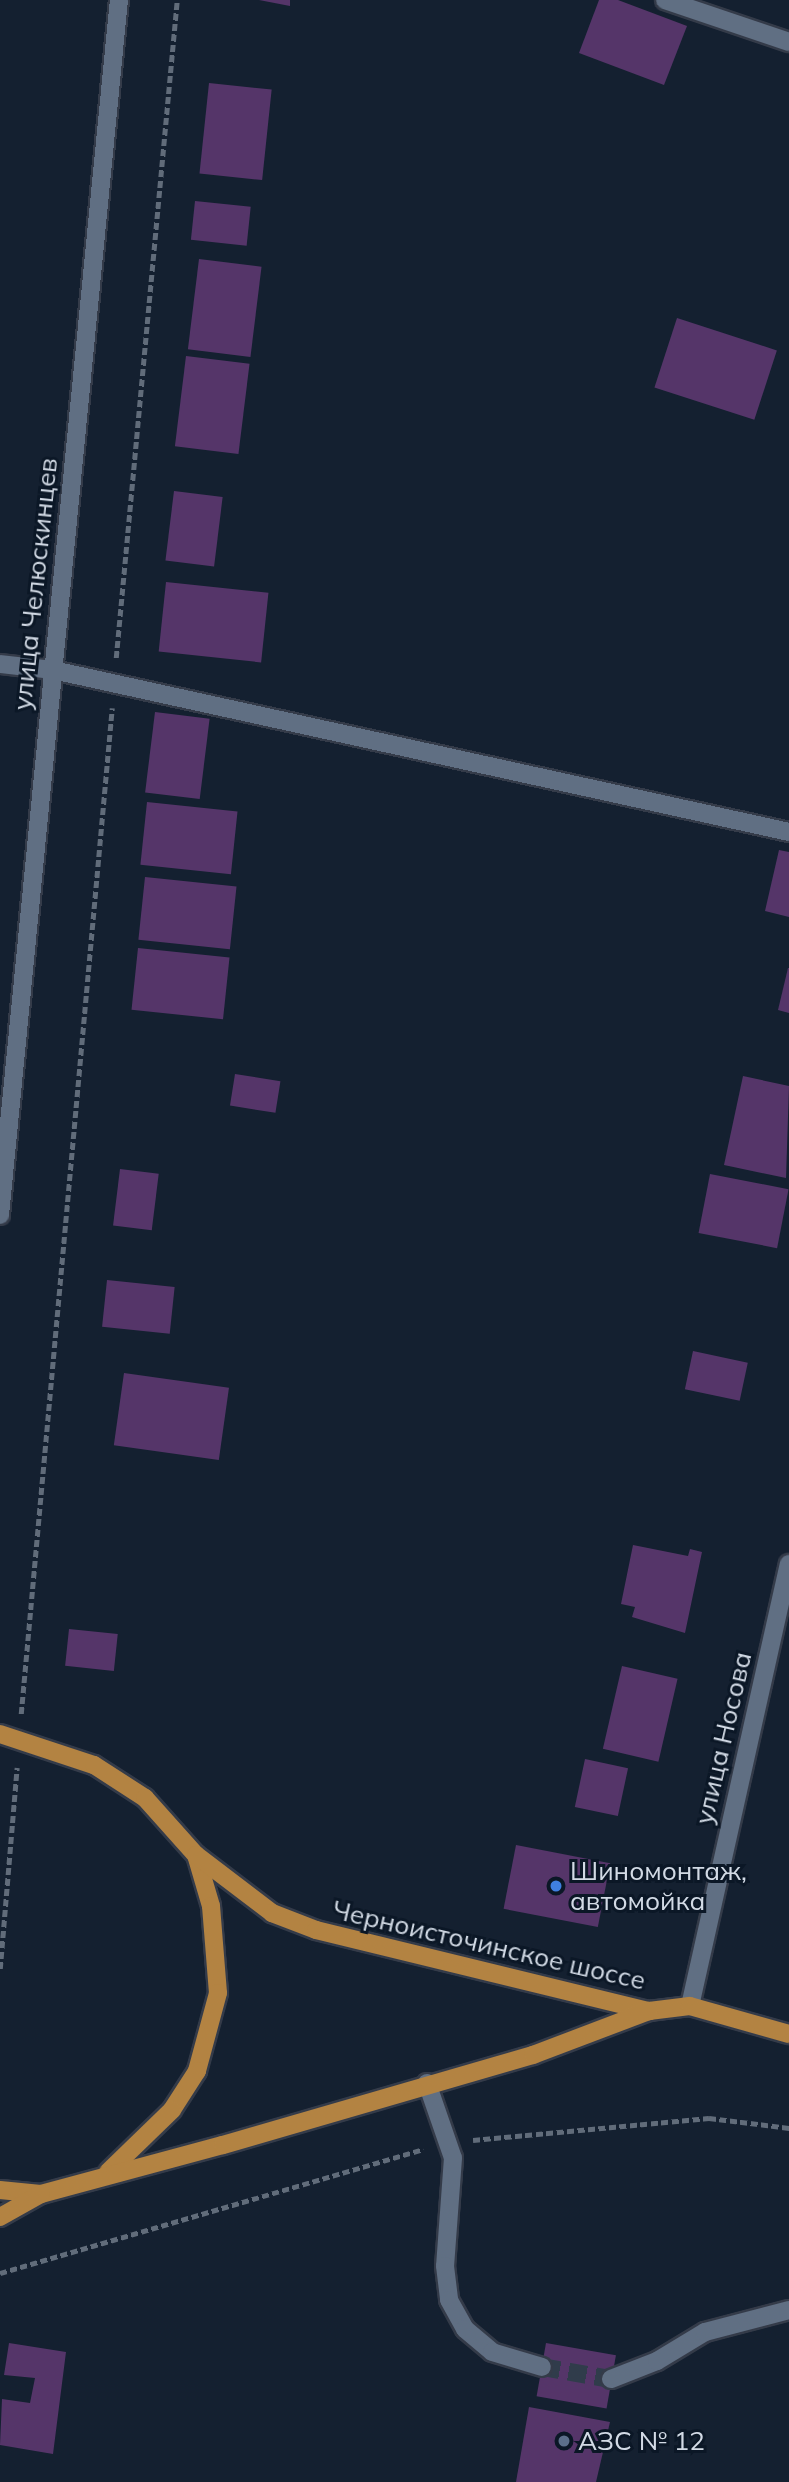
<!DOCTYPE html>
<html>
<head>
<meta charset="utf-8">
<style>
  body { margin:0 }
  #map { position:relative; width:789px; height:2482px; overflow:hidden; background:#142030; font-family:Mulish,sans-serif }
  div>[style] { position:absolute }
  [style*='--x'] { left:calc(var(--x)*1px); top:calc(var(--y)*1px); width:calc(var(--w)*1px); rotate:calc(var(--a)*1deg) }
  .building>* { inset:0; background:#553569; transform-origin:0 0 }
  .minor-tunnel>* { height:18px; margin-top:-9px; transform-origin:0; background:repeating-linear-gradient(90deg,#303c4b 0 18px,transparent 0 27px) }
  .path>* { height:4.5px; margin-top:-2.25px; transform-origin:0; background:repeating-linear-gradient(90deg,#616c7a 0 7px,transparent 0 10.5px) }
  .roads { filter:drop-shadow(2px 0 #343b49) drop-shadow(-2px 0 #343b49) drop-shadow(0 2px #343b49) drop-shadow(0 -2px #343b49) }
  .minor>* { height:18px; margin:-9px; padding:0 9px; transform-origin:9px; border-radius:9px; background:#606f83 }
  .major>* { height:18px; margin:-9px; padding:0 9px; transform-origin:9px; border-radius:9px; background:#b38342 }
  .dots>* { width:19px; height:19px; translate:-50% -50%; box-sizing:border-box; border:4px solid #0b1726; border-radius:50% }
  span { translate:-50% -50%; white-space:nowrap; text-align:center; line-height:1.15; -webkit-text-stroke:6px #0b1726; paint-order:stroke }
  .street-label { font-size:26px; color:#d2dae5 }
  .poi-label { font-size:26px; color:#d2dae5 }
  .left { translate:0 -50%; text-align:left }
</style>
</head>
<body>
<div id="map">
  <div class="building">
    <div style="clip-path:polygon(259px 0,290px 0,290px 6px)"></div>
    <div style="clip-path:polygon(599px 0,618px 0,687px 26px,664px 85px,579px 53px)"></div>
    <div style="left:209px;top:83px;width:63px;height:91px;rotate:6deg"></div>
    <div style="left:195px;top:201px;width:56px;height:39px;rotate:6deg"></div>
    <div style="left:199px;top:259px;width:63px;height:91px;rotate:7deg"></div>
    <div style="left:677px;top:318px;width:105px;height:73px;rotate:18deg"></div>
    <div style="left:186px;top:356px;width:64px;height:91px;rotate:7deg"></div>
    <div style="left:174px;top:491px;width:49px;height:70px;rotate:7deg"></div>
    <div style="left:166px;top:582px;width:103px;height:70px;rotate:6deg"></div>
    <div style="left:155px;top:712px;width:55px;height:81px;rotate:7deg"></div>
    <div style="left:147px;top:802px;width:91px;height:63px;rotate:6deg"></div>
    <div style="clip-path:polygon(779px 850px,789px 852px,789px 917px,765px 911px)"></div>
    <div style="left:145px;top:877px;width:92px;height:63px;rotate:6deg"></div>
    <div style="left:138px;top:948px;width:92px;height:62px;rotate:6deg"></div>
    <div style="clip-path:polygon(788px 968px,789px 968px,789px 1013px,778px 1010px)"></div>
    <div style="left:235px;top:1074px;width:46px;height:32px;rotate:9deg"></div>
    <div style="clip-path:polygon(743px 1076px,789px 1086px,786px 1178px,724px 1165px)"></div>
    <div style="left:120px;top:1169px;width:39px;height:57px;rotate:7deg"></div>
    <div style="left:710px;top:1174px;width:80px;height:60px;rotate:11deg"></div>
    <div style="left:107px;top:1280px;width:68px;height:47px;rotate:6deg"></div>
    <div style="left:693px;top:1351px;width:56px;height:39px;rotate:12deg"></div>
    <div style="left:124px;top:1373px;width:106px;height:73px;rotate:8deg"></div>
    <div style="clip-path:polygon(633px 1545px,688px 1556px,690px 1549px,702px 1552px,685px 1633px,632px 1617px,635px 1607px,621px 1604px)"></div>
    <div style="left:69px;top:1629px;width:49px;height:37px;rotate:6deg"></div>
    <div style="left:622px;top:1666px;width:57px;height:85px;rotate:13deg"></div>
    <div style="left:585px;top:1759px;width:44px;height:49px;rotate:12deg"></div>
    <div style="left:516px;top:1845px;width:96px;height:65px;rotate:11deg"></div>
    <div style="clip-path:polygon(9px 2343px,66px 2352px,53px 2454px,0 2445px,2px 2399px,30px 2403px,35px 2378px,4px 2375px)"></div>
    <div style="left:546px;top:2343px;width:71px;height:54px;rotate:10deg"></div>
    <div style="clip-path:polygon(529px 2407px,610px 2422px,596px 2482px,516px 2482px)"></div>
  </div>
  <div class="minor-tunnel">
    <div style="--x:542;--y:2367;--w:70;--a:9.9"></div>
  </div>
  <div class="path">
    <div style="--x:116;--y:658;--w:661;--a:-84.7"></div>
    <div style="--x:21;--y:1714;--w:1010;--a:-84.83"></div>
    <div style="--x:0;--y:1969;--w:202;--a:-85.2"></div>
    <div style="--x:473;--y:2140;--w:237;--a:-5.3"></div>
    <div style="--x:709;--y:2118;--w:81;--a:7.1"></div>
    <div style="--x:0;--y:2273;--w:441;--a:-16.3"></div>
  </div>
  <div class="roads">
    <div class="minor">
      <div style="--x:665;--y:0;--w:131;--a:18.7"></div>
      <div style="--x:0;--y:664;--w:53;--a:6.5"></div>
      <div style="--x:53;--y:670;--w:754;--a:12.41"></div>
      <div style="--x:0;--y:1215;--w:1221;--a:-84.41"></div>
      <div style="--x:690;--y:2006;--w:453;--a:-77.4"></div>
      <div style="--x:427;--y:2083;--w:79;--a:70.9"></div>
      <div style="--x:453;--y:2158;--w:108;--a:94.2"></div>
      <div style="--x:445;--y:2266;--w:34;--a:83"></div>
      <div style="--x:449;--y:2300;--w:33;--a:61"></div>
      <div style="--x:465;--y:2329;--w:35;--a:40"></div>
      <div style="--x:492;--y:2352;--w:52;--a:16.7"></div>
      <div style="--x:611;--y:2379;--w:49;--a:-21.4"></div>
      <div style="--x:657;--y:2361;--w:56;--a:-31.1"></div>
      <div style="--x:705;--y:2332;--w:87;--a:-14.7"></div>
    </div>
    <div class="major">
      <div style="--x:0;--y:1734;--w:99;--a:18.3"></div>
      <div style="--x:94;--y:1765;--w:61;--a:32.9"></div>
      <div style="--x:145;--y:1798;--w:76;--a:48.2"></div>
      <div style="--x:196;--y:1855;--w:53;--a:73.6"></div>
      <div style="--x:211;--y:1906;--w:87;--a:85.4"></div>
      <div style="--x:218;--y:1993;--w:81;--a:105.1"></div>
      <div style="--x:197;--y:2071;--w:46;--a:122.7"></div>
      <div style="--x:172;--y:2110;--w:89;--a:135.9"></div>
      <div style="--x:196;--y:1855;--w:96;--a:37.3"></div>
      <div style="--x:272;--y:1913;--w:47;--a:21.1"></div>
      <div style="--x:316;--y:1930;--w:343;--a:13.7"></div>
      <div style="--x:649;--y:2011;--w:41;--a:-7"></div>
      <div style="--x:690;--y:2006;--w:103;--a:15.8"></div>
      <div style="--x:0;--y:2190;--w:41;--a:5.6"></div>
      <div style="--x:41;--y:2194;--w:188;--a:-15.1"></div>
      <div style="--x:223;--y:2145;--w:323;--a:-16.2"></div>
      <div style="--x:533;--y:2055;--w:124;--a:-20.8"></div>
      <div style="--x:0;--y:2217;--w:47;--a:-29.3"></div>
    </div>
  </div>
  <div class="dots">
    <div style="left:556px;top:1886px;background:#3f7fe0"></div>
    <div style="left:564px;top:2441px;background:#5c6f8a"></div>
  </div>
  <div class="street-label">
    <span style="left:35px;top:584px;rotate:-84deg">улица Челюскинцев</span>
    <span style="left:723px;top:1738px;rotate:-77deg">улица Носова</span>
    <span style="left:489px;top:1945px;rotate:13deg">Черноисточинское шоссе</span>
  </div>
  <div class="poi-label">
    <span class="left" style="left:570px;top:1886px">Шиномонтаж,<br>автомойка</span>
    <span class="left" style="left:578px;top:2441px">АЗС № 12</span>
  </div>
</div>
</body>
</html>
